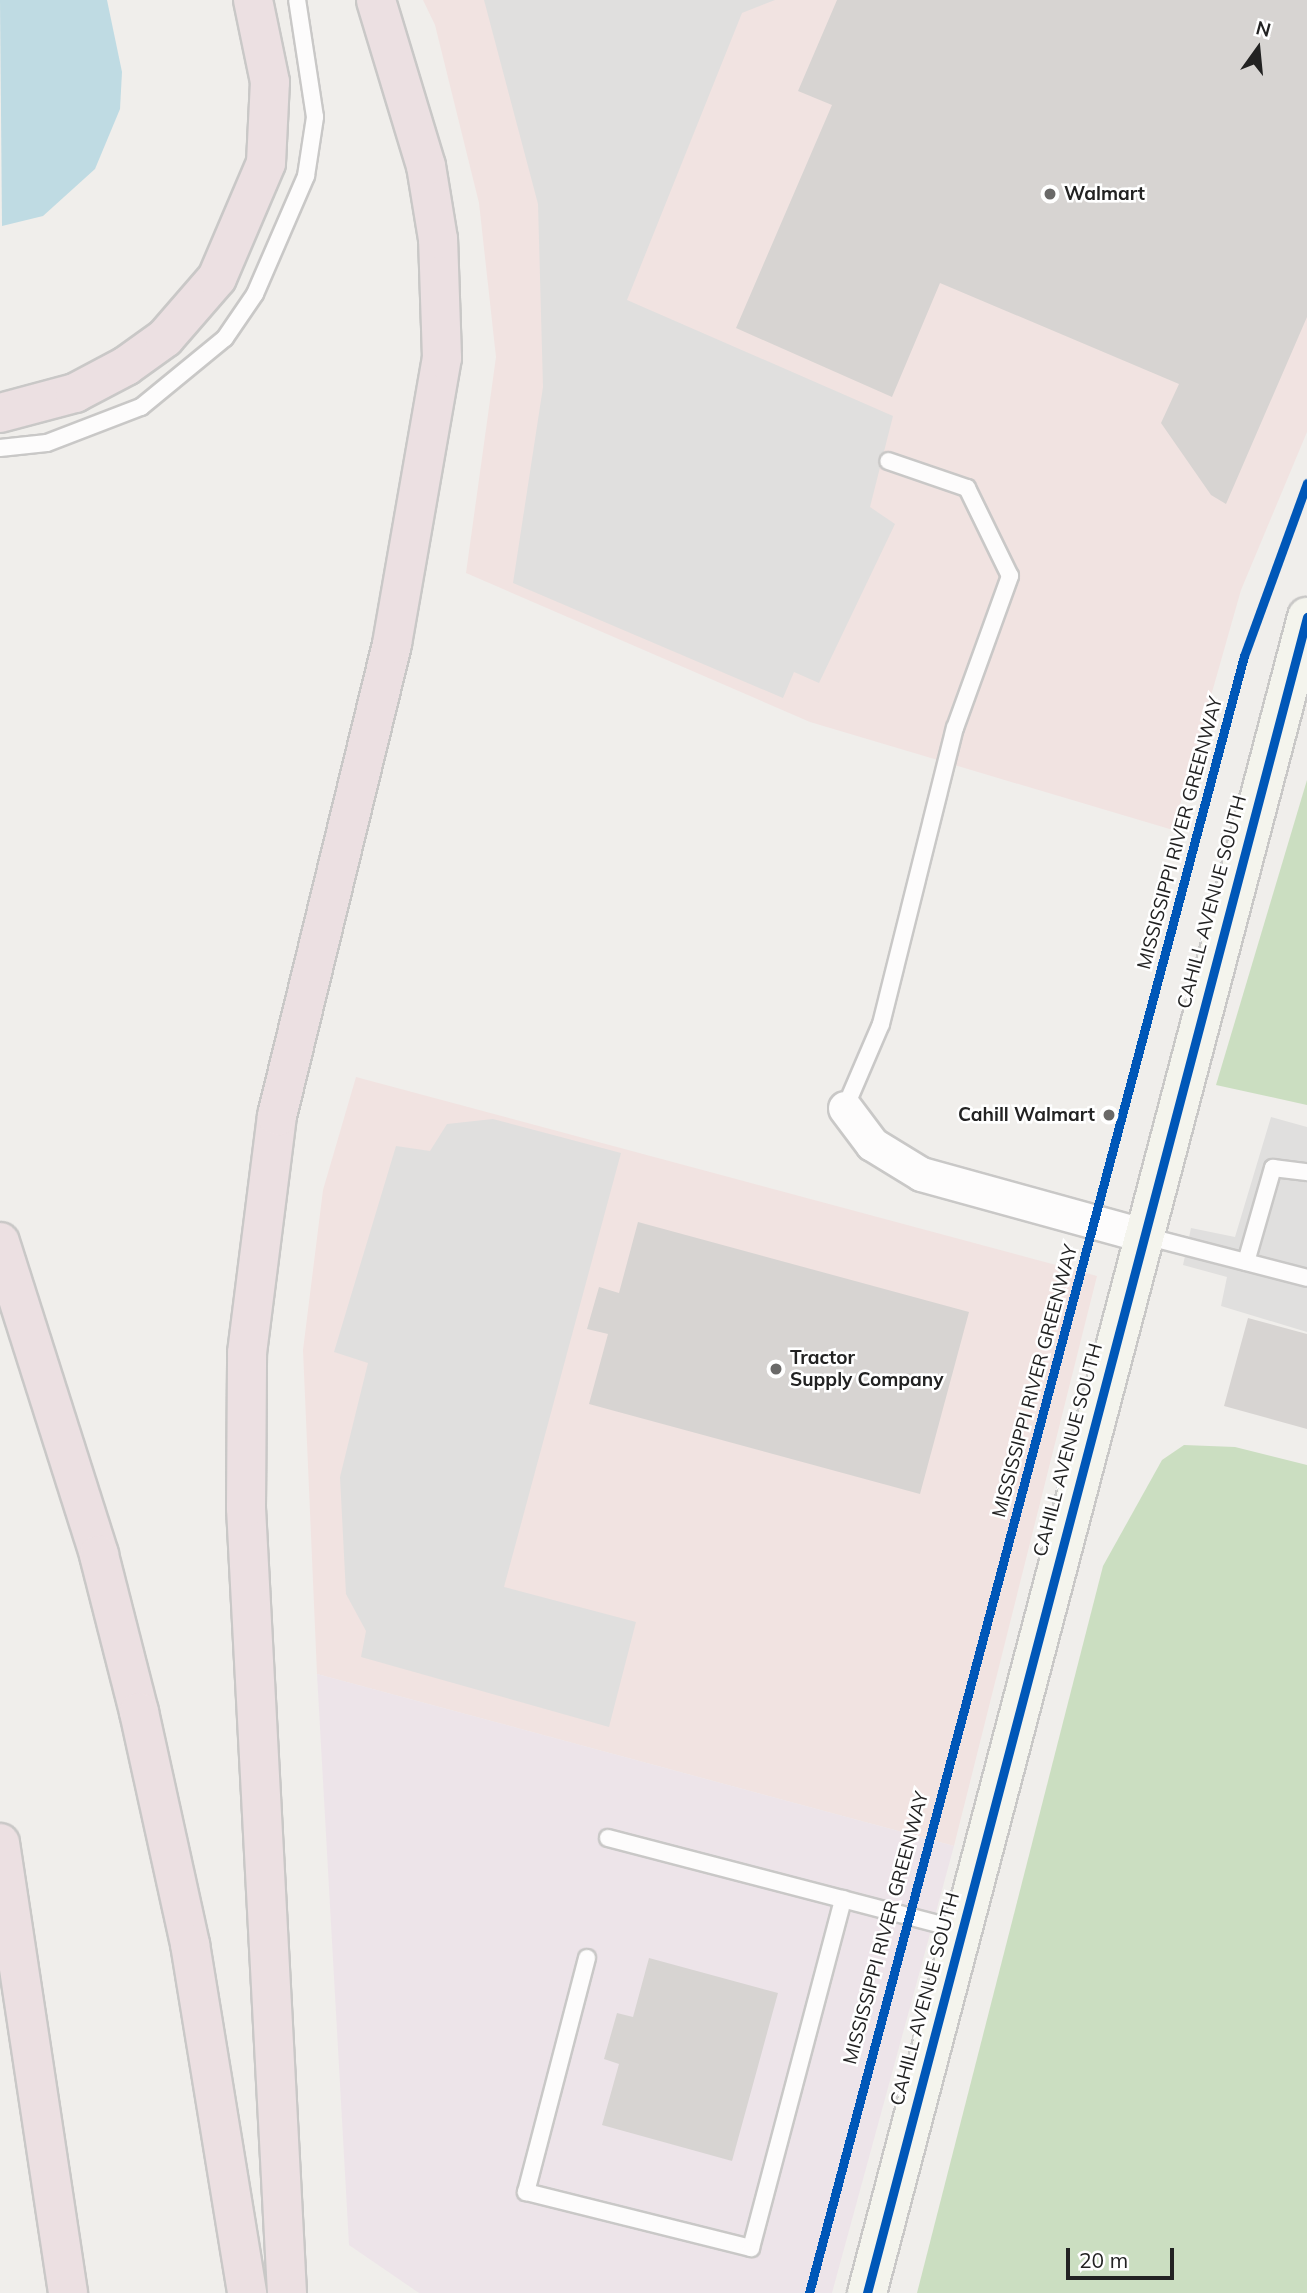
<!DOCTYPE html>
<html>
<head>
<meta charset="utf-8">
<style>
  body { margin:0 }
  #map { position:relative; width:1307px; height:2293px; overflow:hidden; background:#f0eeeb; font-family:Mulish,sans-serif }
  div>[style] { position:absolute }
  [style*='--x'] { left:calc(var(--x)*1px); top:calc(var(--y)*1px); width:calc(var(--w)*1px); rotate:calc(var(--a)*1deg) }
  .commercial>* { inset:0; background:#f1e3e1 }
  .industrial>* { inset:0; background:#ede4e9 }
  .forest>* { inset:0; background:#cbdec1 }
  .parking>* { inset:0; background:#e0dfde }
  .water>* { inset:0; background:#bfdbe3 }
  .building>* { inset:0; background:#d7d4d2 }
  .roads { filter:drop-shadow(2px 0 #c9c8c7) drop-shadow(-2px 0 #c9c8c7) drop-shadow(0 2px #c9c8c7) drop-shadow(0 -2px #c9c8c7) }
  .lane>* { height:16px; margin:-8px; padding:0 8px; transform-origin:8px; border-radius:8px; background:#fdfcfc }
  .street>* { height:33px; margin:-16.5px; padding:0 16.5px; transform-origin:16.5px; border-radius:16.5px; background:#fdfcfc }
  .secondary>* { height:38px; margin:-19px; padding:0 19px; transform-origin:19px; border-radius:19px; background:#f4f4ed }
  .highway>* { height:38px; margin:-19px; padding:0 19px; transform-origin:19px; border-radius:19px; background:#ece0e2 }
  .cycleway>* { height:9px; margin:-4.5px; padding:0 4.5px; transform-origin:4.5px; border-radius:4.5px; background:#0057b8 }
  .dots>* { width:19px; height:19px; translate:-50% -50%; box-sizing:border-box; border:4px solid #fff; border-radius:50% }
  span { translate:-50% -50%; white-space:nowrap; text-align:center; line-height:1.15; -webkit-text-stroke:5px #fff; paint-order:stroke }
  .poi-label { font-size:19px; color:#222; font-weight:700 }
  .left { translate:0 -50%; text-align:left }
  .right { translate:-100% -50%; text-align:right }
  .street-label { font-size:19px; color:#222 }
  .north { position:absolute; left:1223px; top:14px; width:70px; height:70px; -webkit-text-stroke:5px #fff; paint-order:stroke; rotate:15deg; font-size:19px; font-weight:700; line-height:28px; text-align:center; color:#222 }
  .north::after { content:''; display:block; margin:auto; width:24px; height:32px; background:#222; clip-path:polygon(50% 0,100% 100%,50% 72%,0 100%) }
  .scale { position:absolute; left:1066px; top:2248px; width:108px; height:32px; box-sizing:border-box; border:4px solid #222; border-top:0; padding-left:9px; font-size:21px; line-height:24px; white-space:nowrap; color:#222; -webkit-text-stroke:5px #fff; paint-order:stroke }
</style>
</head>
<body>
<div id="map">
  <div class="commercial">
    <div style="clip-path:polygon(423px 0,1307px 0,1307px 432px,1241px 590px,1173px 830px,810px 722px,466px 573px,496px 357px,479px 203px,435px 25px)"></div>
    <div style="clip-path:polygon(356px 1077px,1097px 1276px,954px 1846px,317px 1674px,303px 1350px,323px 1190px)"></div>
  </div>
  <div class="industrial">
    <div style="clip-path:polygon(317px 1674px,954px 1846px,832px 2293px,419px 2293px,349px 2245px)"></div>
  </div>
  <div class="forest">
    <div style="clip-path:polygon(1307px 780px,1307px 1105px,1216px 1085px)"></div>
    <div style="clip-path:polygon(1184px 1445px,1235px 1447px,1307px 1465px,1307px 2293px,917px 2293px,1103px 1566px,1162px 1460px)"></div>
  </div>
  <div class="parking">
    <div style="clip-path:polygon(484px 0,775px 0,742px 13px,627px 300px,893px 416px,870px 507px,895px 524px,819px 683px,794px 672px,783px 698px,513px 583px,543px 387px,538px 204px)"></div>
    <div style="clip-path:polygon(1271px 1117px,1307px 1127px,1307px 1332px,1221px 1306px,1227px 1277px,1183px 1265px,1191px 1228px,1235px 1237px)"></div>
    <div style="clip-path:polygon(493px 1119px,621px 1153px,504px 1587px,636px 1622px,609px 1727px,361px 1657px,366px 1631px,346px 1594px,340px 1477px,368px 1363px,334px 1352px,396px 1146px,430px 1151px,447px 1124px)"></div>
  </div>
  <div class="water">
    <div style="clip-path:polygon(0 0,107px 0,122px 72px,120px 109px,95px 169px,43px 216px,2px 226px)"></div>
  </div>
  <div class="building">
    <div style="clip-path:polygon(837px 0,1307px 0,1307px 317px,1226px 504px,1211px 495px,1161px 423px,1179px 384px,940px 283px,892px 397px,736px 328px,832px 105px,798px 91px)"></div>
    <div style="clip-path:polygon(638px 1222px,969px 1312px,920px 1494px,589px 1404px,608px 1334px,587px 1329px,599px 1287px,619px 1293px)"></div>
    <div style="clip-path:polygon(1248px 1318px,1307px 1334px,1307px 1429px,1224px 1406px)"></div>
    <div style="clip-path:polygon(649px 1958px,778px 1993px,732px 2161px,602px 2125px,619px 2064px,604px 2059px,617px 2013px,633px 2017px)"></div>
  </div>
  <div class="roads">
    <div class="lane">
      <div style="--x:0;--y:448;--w:47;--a:-6.1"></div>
      <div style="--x:47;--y:443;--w:101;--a:-21"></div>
      <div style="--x:141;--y:407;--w:109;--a:-39.4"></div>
      <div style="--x:225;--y:338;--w:53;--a:-55.7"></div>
      <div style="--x:255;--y:294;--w:129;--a:-66.6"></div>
      <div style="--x:306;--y:176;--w:60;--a:-81.3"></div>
      <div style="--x:315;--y:117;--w:118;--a:-98.7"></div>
      <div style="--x:845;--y:1108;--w:91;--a:-66.8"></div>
      <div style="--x:881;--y:1024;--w:305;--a:-76"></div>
      <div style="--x:955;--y:728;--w:162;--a:-70.1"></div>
      <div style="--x:1010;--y:576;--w:98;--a:-116"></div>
      <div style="--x:967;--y:488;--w:83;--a:-161.1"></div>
      <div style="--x:1145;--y:1236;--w:167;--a:14.5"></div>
      <div style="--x:1246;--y:1262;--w:98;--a:-74"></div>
      <div style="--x:1273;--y:1168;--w:34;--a:7"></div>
      <div style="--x:608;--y:1838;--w:365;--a:14.6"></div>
      <div style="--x:587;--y:1958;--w:242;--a:104.6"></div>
      <div style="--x:526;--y:2192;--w:232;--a:14"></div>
      <div style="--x:751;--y:2248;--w:361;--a:-75.2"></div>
    </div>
    <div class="street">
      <div style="--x:845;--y:1108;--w:45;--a:53.1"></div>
      <div style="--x:872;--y:1144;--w:57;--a:31.5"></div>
      <div style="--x:921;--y:1174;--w:230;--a:15.4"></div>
    </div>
    <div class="secondary">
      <div style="--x:867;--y:2293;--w:1733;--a:-75.29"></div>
    </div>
    <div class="highway">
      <div style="--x:0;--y:413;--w:78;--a:-14.9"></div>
      <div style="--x:75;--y:393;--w:58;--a:-27.9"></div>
      <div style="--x:126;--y:366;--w:48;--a:-35.7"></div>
      <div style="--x:165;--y:338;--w:79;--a:-49.1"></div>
      <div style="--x:217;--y:278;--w:125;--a:-66.9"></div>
      <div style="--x:266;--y:163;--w:81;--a:-87.2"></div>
      <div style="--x:270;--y:82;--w:84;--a:-101.7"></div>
      <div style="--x:0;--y:1242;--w:328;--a:72.4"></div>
      <div style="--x:99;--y:1555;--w:162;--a:75.7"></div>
      <div style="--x:139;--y:1712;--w:238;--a:77.6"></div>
      <div style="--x:190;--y:1944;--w:354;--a:80.7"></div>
      <div style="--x:0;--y:1843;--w:455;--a:81.4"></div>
      <div style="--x:287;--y:2293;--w:786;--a:-92.99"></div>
      <div style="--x:246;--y:1508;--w:155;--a:-89.6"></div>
      <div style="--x:247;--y:1353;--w:239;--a:-82.8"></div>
      <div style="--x:277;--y:1116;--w:486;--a:-76.3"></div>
      <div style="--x:392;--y:644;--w:290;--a:-80.1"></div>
      <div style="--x:442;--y:358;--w:119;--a:-91.9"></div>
      <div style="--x:438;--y:239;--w:74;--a:-99.3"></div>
      <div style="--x:426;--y:166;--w:173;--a:-106.8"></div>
    </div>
  </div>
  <div class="cycleway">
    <div style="--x:809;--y:2293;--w:1694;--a:-75.12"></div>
    <div style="--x:1244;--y:656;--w:184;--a:-70"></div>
    <div style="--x:867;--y:2293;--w:1733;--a:-75.29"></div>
  </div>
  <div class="dots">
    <div style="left:1050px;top:194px;background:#6a6968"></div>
    <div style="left:1109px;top:1115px;background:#6a6968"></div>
    <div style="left:776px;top:1369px;background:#6a6968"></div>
  </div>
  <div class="poi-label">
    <span class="left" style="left:1064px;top:194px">Walmart</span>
    <span class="right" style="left:1095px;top:1115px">Cahill Walmart</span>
    <span class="left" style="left:790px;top:1369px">Tractor<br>Supply Company</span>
  </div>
  <div class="street-label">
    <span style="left:1180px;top:833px;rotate:-75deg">MISSISSIPPI RIVER GREENWAY</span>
    <span style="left:1212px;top:902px;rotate:-75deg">CAHILL AVENUE SOUTH</span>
    <span style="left:1035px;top:1381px;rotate:-75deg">MISSISSIPPI RIVER GREENWAY</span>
    <span style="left:1068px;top:1450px;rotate:-75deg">CAHILL AVENUE SOUTH</span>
    <span style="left:886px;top:1928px;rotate:-75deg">MISSISSIPPI RIVER GREENWAY</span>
    <span style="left:925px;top:1999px;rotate:-75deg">CAHILL AVENUE SOUTH</span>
  </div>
  <div class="north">N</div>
  <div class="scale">20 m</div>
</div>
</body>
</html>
